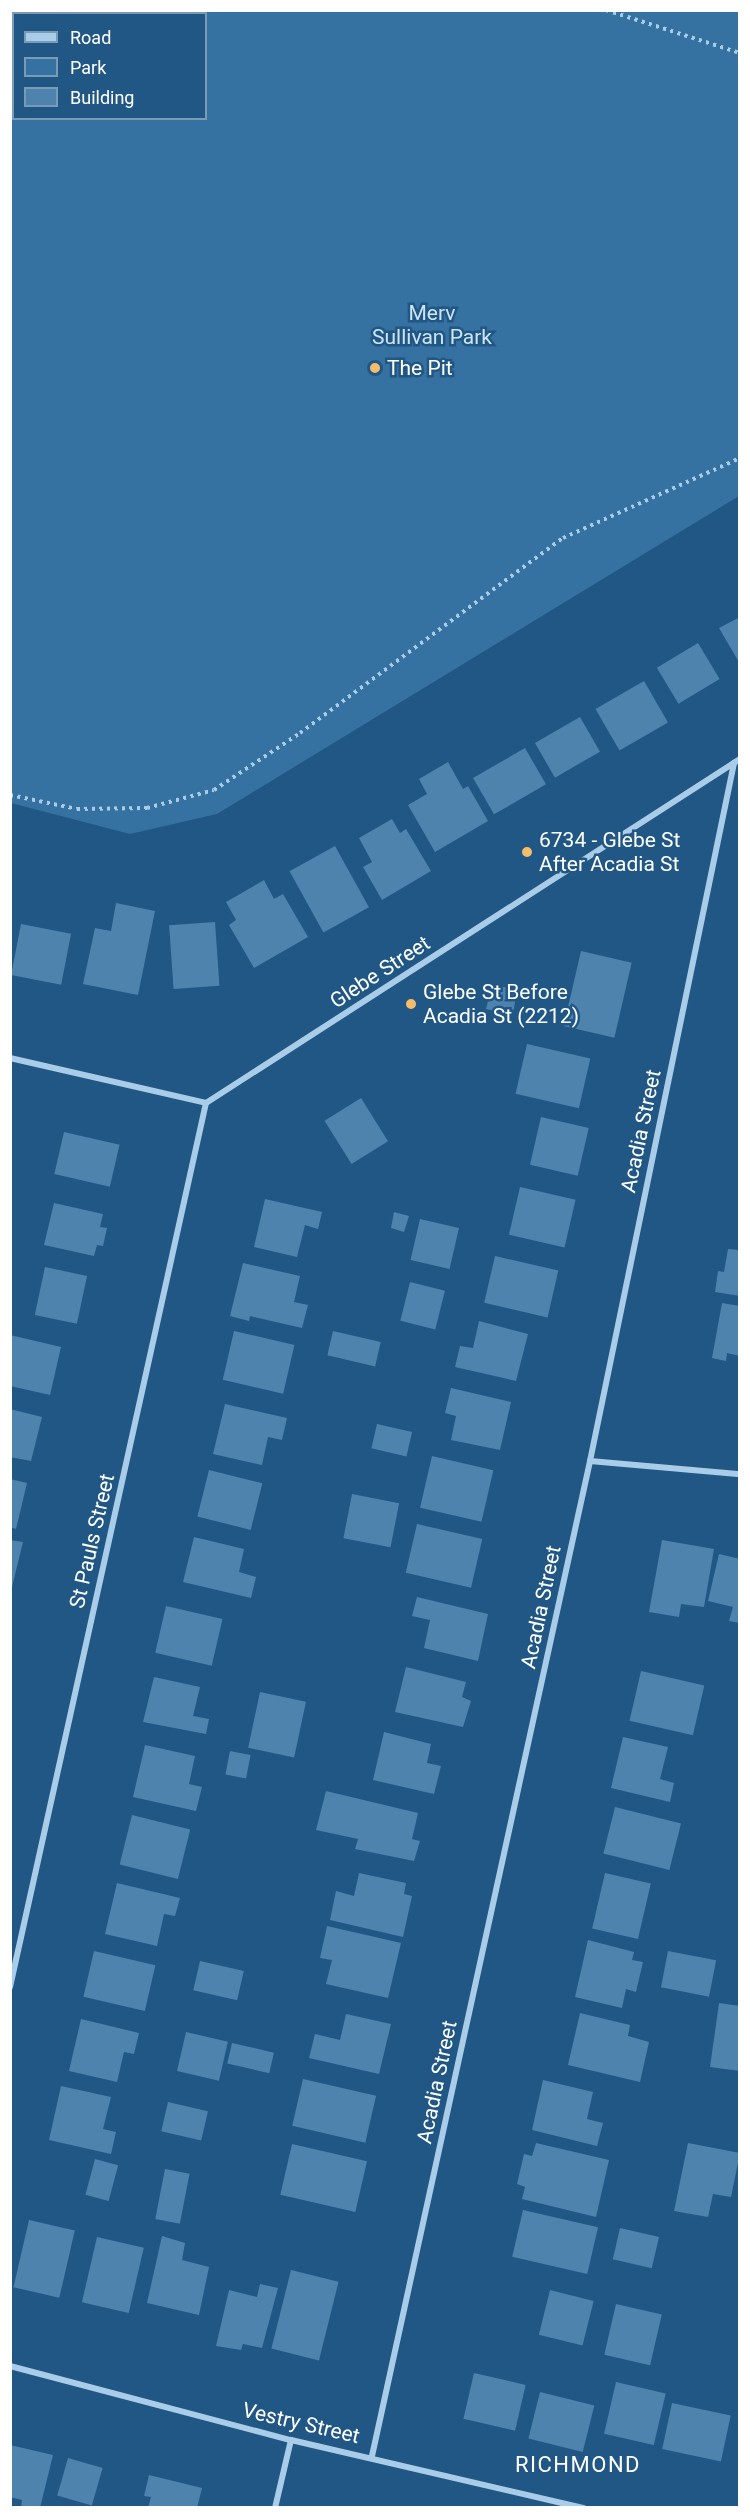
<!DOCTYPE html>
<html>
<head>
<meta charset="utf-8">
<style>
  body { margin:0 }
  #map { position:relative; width:750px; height:2518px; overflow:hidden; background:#215784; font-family:Roboto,sans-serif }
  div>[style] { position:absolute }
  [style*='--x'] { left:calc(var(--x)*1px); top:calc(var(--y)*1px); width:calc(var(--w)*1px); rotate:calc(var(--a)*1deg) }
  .green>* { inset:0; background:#3571a1 }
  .building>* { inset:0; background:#4e83ae; transform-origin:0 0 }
  .path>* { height:4px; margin-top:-2px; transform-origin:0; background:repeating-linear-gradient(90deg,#a9cde9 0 3px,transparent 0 7.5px) }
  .street>* { height:6px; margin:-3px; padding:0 3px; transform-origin:3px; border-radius:3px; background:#a9cde9 }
  .dots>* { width:16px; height:16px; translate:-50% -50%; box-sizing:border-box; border:3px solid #215784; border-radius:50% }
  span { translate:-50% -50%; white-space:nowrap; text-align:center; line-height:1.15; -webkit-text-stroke:5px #215784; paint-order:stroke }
  .park-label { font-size:21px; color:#cde5f7 }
  .poi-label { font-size:21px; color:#fff }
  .left { translate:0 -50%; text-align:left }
  .street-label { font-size:21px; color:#fff }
  .neighbourhood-label { font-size:22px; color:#fff; letter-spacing:1.5px }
  .frame { position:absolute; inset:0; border:12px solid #fff; pointer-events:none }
  .legend { position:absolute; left:12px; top:12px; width:195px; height:108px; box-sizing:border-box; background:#215784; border:2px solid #7a9ab5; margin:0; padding:8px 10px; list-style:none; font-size:18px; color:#fff }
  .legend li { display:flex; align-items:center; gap:12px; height:30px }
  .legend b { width:30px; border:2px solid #7a9ab5 }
</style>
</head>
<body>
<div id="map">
  <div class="green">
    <div style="clip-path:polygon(evenodd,11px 11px,739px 11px,739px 496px,217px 814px,130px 834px,11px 803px,11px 11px,14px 14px,206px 14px,206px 118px,14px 118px,14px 14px)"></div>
  </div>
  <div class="building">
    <div style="clip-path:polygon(740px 617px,740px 664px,719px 628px)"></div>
    <div style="left:698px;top:643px;width:42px;height:48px;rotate:59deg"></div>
    <div style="left:644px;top:681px;width:48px;height:56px;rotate:60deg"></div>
    <div style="left:580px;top:717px;width:40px;height:52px;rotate:60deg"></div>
    <div style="left:525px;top:748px;width:42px;height:60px;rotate:60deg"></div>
    <div style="clip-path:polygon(448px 762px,463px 789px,468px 786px,488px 821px,435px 852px,408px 805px,427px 794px,419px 779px)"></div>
    <div style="clip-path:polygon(392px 819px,400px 833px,406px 829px,431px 871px,382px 900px,363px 867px,372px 862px,359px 838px)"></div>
    <div style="left:335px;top:846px;width:70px;height:52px;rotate:61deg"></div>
    <div style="clip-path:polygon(264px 880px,274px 899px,283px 894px,308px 937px,254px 968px,229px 925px,236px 920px,226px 902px)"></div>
    <div style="clip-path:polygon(116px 903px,155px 911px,138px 995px,83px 984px,95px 928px,111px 931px)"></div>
    <div style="left:215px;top:922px;width:64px;height:46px;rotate:86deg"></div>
    <div style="left:21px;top:924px;width:51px;height:52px;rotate:11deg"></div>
    <div style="left:581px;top:951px;width:52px;height:77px;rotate:13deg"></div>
    <div style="clip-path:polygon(492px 985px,517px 989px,513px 1015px,486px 1009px)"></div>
    <div style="left:527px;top:1044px;width:65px;height:51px;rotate:13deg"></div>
    <div style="left:361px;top:1098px;width:51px;height:43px;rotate:58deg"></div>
    <div style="left:541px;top:1117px;width:49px;height:49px;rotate:13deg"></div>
    <div style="left:64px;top:1132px;width:57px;height:43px;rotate:13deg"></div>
    <div style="left:520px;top:1187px;width:57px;height:49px;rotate:13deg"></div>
    <div style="clip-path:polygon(265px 1199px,322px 1212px,318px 1229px,305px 1225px,297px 1257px,254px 1247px)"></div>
    <div style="clip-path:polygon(54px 1203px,103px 1214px,100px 1227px,107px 1228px,103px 1246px,97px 1245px,94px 1256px,44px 1245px)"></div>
    <div style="clip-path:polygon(394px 1212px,409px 1216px,404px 1232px,391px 1228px)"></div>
    <div style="left:420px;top:1219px;width:40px;height:42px;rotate:13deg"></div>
    <div style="clip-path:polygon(728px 1249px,740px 1250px,740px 1296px,715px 1292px,718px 1271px,724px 1272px)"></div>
    <div style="left:495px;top:1256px;width:65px;height:48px;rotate:13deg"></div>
    <div style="clip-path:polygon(243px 1263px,300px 1276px,294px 1302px,308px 1305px,302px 1328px,250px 1316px,249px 1321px,230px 1316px)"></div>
    <div style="left:45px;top:1267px;width:43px;height:49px;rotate:12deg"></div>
    <div style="left:410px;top:1282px;width:36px;height:40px;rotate:14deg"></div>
    <div style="clip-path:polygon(722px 1303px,740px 1306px,740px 1356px,727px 1353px,726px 1361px,712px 1358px)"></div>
    <div style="clip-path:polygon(479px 1321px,528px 1334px,516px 1381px,455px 1367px,460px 1346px,473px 1348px)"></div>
    <div style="left:234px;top:1331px;width:62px;height:50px;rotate:13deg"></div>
    <div style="left:333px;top:1331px;width:49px;height:25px;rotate:13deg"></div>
    <div style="clip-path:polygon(10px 1335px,61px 1347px,50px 1395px,10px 1386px)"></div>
    <div style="clip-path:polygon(451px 1388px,511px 1402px,500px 1450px,451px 1440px,456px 1416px,445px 1413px)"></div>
    <div style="clip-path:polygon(225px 1404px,287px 1418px,282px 1440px,268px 1437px,262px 1465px,213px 1454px)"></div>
    <div style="clip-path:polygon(10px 1409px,42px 1417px,31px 1461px,10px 1457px)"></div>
    <div style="left:377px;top:1424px;width:36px;height:25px;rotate:13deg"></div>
    <div style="left:432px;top:1456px;width:63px;height:53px;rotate:13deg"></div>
    <div style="left:209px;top:1470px;width:55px;height:48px;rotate:14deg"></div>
    <div style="clip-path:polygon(10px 1479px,27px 1483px,16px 1529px,10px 1527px)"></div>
    <div style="left:352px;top:1494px;width:48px;height:45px;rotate:11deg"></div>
    <div style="left:417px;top:1524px;width:67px;height:50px;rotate:13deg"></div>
    <div style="clip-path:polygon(194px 1537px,244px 1549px,239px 1572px,256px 1577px,251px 1598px,183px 1582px)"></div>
    <div style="clip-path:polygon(10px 1540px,23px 1542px,11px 1591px,10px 1591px)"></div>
    <div style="clip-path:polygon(662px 1540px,714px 1549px,704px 1607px,681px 1604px,679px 1617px,649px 1612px)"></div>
    <div style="clip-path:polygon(719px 1554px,740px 1559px,740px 1623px,729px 1621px,733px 1607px,708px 1601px)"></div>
    <div style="clip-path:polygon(417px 1597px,488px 1614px,478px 1661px,424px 1648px,430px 1620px,412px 1616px)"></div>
    <div style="left:166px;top:1606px;width:58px;height:48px;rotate:13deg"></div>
    <div style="clip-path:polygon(406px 1667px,466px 1682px,462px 1697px,471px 1701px,463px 1727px,395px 1712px)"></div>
    <div style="left:641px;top:1671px;width:65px;height:51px;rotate:13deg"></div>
    <div style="clip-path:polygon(154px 1677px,200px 1687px,193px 1716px,209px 1719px,206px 1734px,143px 1722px)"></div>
    <div style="left:260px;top:1692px;width:47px;height:57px;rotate:12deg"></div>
    <div style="clip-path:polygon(384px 1732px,431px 1744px,427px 1763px,441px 1766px,434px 1794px,373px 1780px)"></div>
    <div style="clip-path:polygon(623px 1737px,668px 1747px,660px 1779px,674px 1783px,670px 1802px,611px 1788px)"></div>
    <div style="clip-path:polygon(145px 1745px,195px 1756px,189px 1784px,202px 1787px,196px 1811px,133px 1797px)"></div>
    <div style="left:230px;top:1751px;width:21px;height:24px;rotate:11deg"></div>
    <div style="clip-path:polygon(326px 1791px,418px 1813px,412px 1839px,420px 1841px,414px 1861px,355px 1849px,358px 1839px,316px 1830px)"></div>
    <div style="left:615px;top:1807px;width:68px;height:48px;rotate:14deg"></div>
    <div style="left:132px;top:1815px;width:60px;height:51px;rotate:14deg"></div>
    <div style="clip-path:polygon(359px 1873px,406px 1883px,404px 1894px,412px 1896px,403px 1937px,330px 1920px,336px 1891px,354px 1896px)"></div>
    <div style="left:605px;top:1873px;width:47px;height:57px;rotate:13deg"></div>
    <div style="clip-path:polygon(117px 1883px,180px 1898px,175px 1916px,164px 1914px,157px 1946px,105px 1934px)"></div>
    <div style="clip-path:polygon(327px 1926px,401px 1943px,388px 1998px,326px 1984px,332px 1960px,320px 1958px)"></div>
    <div style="clip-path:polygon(588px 1940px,634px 1952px,632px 1960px,643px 1962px,636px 1992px,626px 1989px,622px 2008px,575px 1997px)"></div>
    <div style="left:94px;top:1951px;width:63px;height:47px;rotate:13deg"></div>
    <div style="left:668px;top:1951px;width:49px;height:37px;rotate:11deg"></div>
    <div style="left:200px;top:1961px;width:45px;height:30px;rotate:13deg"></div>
    <div style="clip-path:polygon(719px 2003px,740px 2006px,740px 2071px,710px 2067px)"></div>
    <div style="clip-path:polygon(580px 2013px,630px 2025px,628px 2036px,649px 2042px,640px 2082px,568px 2065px)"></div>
    <div style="clip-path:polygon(346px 2014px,391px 2024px,379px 2074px,309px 2058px,315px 2034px,340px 2040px)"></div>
    <div style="clip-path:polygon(81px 2019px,139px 2033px,134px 2054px,124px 2052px,117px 2082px,69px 2071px)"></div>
    <div style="left:186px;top:2032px;width:43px;height:40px;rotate:13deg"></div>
    <div style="left:232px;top:2043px;width:43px;height:21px;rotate:13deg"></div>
    <div style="left:303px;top:2079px;width:75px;height:48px;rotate:13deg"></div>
    <div style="clip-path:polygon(543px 2080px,593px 2092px,587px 2119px,603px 2123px,597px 2146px,532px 2130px)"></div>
    <div style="clip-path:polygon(61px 2086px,111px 2097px,103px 2129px,116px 2132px,111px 2154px,49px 2140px)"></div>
    <div style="left:168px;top:2102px;width:41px;height:30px;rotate:13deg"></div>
    <div style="clip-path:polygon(536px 2143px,609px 2160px,596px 2217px,522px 2199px,525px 2187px,517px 2184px,524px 2154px,532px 2156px)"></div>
    <div style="clip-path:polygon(688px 2143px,740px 2153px,731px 2197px,713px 2194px,708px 2217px,674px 2211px)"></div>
    <div style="left:292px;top:2144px;width:77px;height:52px;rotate:13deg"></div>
    <div style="left:95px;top:2159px;width:24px;height:37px;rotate:15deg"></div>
    <div style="left:165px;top:2169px;width:25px;height:51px;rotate:11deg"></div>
    <div style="left:523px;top:2210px;width:77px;height:48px;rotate:13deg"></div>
    <div style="left:29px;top:2220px;width:47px;height:69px;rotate:13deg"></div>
    <div style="left:620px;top:2228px;width:40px;height:32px;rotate:13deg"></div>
    <div style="clip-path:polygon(162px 2236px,185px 2243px,182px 2260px,209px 2267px,199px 2315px,147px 2303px)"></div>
    <div style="left:97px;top:2237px;width:48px;height:67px;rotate:13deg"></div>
    <div style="left:291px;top:2270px;width:49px;height:81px;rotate:14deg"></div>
    <div style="clip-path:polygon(260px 2284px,278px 2288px,262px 2348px,243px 2344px,241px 2350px,216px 2346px,229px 2290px,257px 2297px)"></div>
    <div style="left:550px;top:2290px;width:45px;height:46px;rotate:14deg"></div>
    <div style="left:616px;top:2304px;width:47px;height:52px;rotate:13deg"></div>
    <div style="left:474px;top:2373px;width:53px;height:47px;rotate:13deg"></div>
    <div style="left:616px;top:2382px;width:51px;height:53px;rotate:13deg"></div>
    <div style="left:540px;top:2392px;width:56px;height:48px;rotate:14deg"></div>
    <div style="left:672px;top:2403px;width:60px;height:47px;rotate:12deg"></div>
    <div style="clip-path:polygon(10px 2445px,53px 2455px,40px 2508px,21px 2508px,22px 2500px,10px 2497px)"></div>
    <div style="left:68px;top:2458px;width:36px;height:39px;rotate:16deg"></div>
    <div style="clip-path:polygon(149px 2475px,202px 2488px,197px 2508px,148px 2508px,151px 2497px,144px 2496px)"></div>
  </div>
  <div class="path">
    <div style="--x:606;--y:10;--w:141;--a:17.8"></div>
    <div style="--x:152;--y:14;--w:4;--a:-76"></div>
    <div style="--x:10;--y:795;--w:68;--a:11.8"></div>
    <div style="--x:77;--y:809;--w:70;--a:-0.8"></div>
    <div style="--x:147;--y:808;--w:69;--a:-15"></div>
    <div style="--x:214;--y:790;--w:103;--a:-33.5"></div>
    <div style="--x:300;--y:733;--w:327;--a:-36.6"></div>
    <div style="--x:563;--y:538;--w:194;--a:-24.3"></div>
  </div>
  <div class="street">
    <div style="--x:10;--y:1058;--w:201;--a:12.9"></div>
    <div style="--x:206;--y:1103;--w:635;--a:-32.79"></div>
    <div style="--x:590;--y:1461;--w:151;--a:5"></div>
    <div style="--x:10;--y:1987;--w:905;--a:-77.5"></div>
    <div style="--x:10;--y:2366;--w:291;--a:14.8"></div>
    <div style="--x:291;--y:2440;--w:301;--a:13.1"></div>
    <div style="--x:372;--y:2456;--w:1019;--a:-77.64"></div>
    <div style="--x:590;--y:1461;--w:713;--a:-78.34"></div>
    <div style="--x:275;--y:2508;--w:70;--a:-76.8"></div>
  </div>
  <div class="dots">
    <div style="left:375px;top:368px;background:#f5bd6b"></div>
    <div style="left:527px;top:852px;background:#f5bd6b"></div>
    <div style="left:411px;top:1004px;background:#f5bd6b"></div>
  </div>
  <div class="park-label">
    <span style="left:432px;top:325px">Merv<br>Sullivan Park</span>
  </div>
  <div class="poi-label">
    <span class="left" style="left:387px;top:368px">The Pit</span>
    <span class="left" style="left:539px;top:852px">6734 - Glebe St<br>After Acadia St</span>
    <span class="left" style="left:423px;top:1004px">Glebe St Before<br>Acadia St (2212)</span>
  </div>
  <div class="street-label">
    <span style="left:380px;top:972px;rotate:-33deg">Glebe Street</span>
    <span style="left:641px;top:1131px;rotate:-78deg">Acadia Street</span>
    <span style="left:92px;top:1541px;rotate:-77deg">St Pauls Street</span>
    <span style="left:541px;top:1607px;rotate:-78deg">Acadia Street</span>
    <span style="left:437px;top:2082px;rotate:-78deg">Acadia Street</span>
    <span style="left:301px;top:2423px;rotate:13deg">Vestry Street</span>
  </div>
  <div class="neighbourhood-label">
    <span style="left:578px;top:2465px">RICHMOND</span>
  </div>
  <div class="frame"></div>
  <ul class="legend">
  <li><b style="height:8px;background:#a9cde9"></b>Road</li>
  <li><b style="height:16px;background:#3571a1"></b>Park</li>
  <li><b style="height:16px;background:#4e83ae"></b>Building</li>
  </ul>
</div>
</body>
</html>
